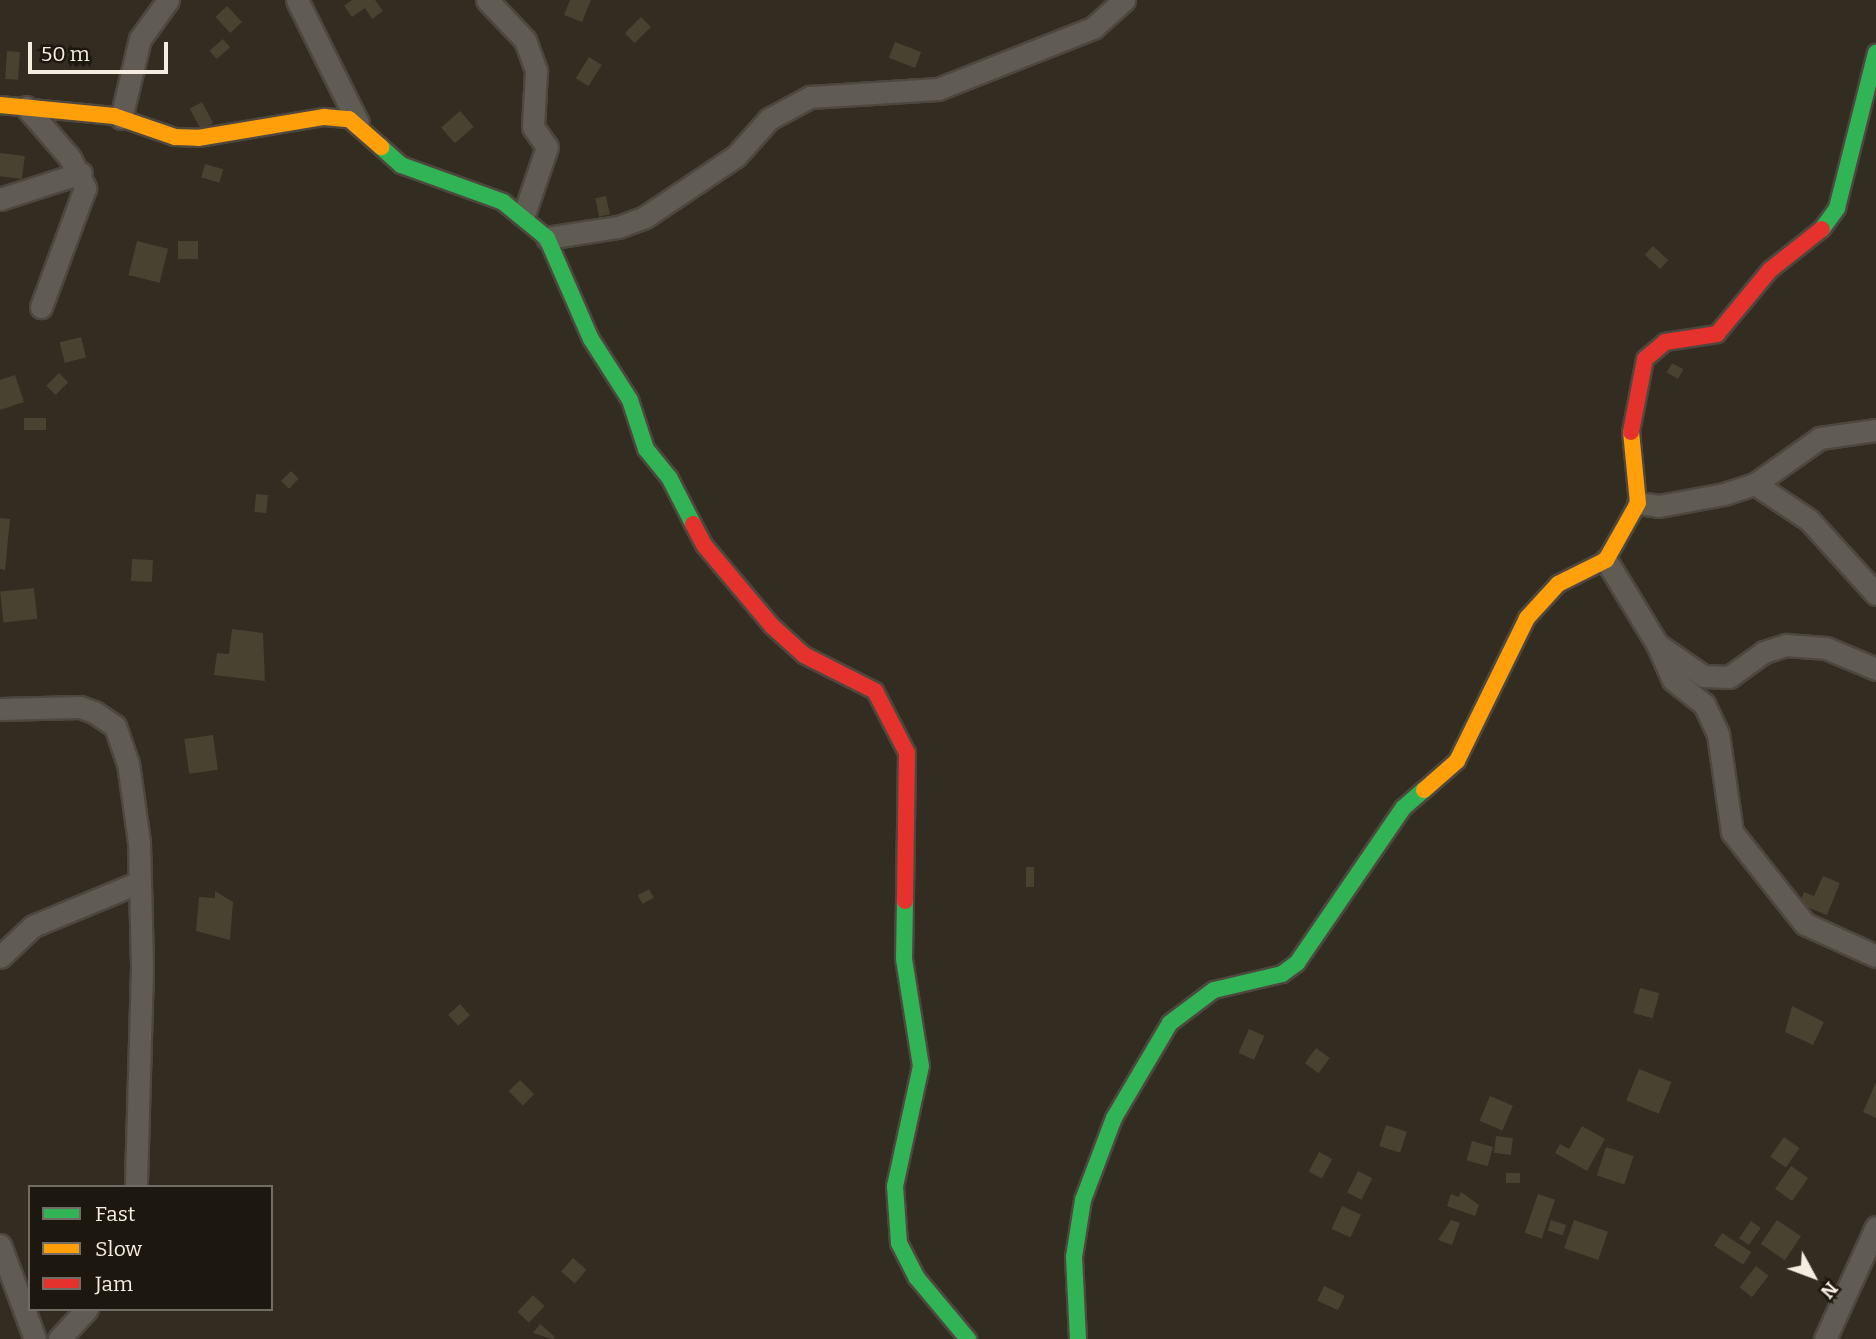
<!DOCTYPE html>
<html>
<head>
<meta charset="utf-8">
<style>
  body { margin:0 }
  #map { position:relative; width:1876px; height:1339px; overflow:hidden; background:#322c21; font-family:Bitter,serif }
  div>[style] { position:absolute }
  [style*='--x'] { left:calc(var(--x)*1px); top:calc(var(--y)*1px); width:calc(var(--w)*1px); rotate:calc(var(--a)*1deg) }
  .building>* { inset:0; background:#494231; transform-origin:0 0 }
  .roads { filter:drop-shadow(2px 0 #4d473e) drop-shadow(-2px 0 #4d473e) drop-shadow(0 2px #4d473e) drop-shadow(0 -2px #4d473e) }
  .street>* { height:21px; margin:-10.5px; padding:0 10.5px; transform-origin:10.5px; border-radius:10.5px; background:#605c53 }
  .fast>* { height:16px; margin:-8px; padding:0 8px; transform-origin:8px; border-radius:8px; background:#30b455 }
  .slow>* { height:16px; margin:-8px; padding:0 8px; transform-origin:8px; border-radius:8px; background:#ff9f0a }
  .jam>* { height:16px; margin:-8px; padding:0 8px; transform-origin:8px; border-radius:8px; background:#e5322d }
  span { translate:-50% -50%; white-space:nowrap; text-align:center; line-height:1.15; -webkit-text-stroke:5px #1c170f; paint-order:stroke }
  .legend { position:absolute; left:28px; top:1185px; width:245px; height:126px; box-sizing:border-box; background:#1c170f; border:2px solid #726d63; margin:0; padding:9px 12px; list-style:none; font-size:21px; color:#f4ede0 }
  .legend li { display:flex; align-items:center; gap:14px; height:35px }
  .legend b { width:35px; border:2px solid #726d63 }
  .north { position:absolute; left:1778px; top:1241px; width:70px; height:70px; -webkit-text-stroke:5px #1c170f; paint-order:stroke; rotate:131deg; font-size:19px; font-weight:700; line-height:28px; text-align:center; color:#f4ede0 }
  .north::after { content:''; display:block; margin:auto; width:24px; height:32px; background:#f4ede0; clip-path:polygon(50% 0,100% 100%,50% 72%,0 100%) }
  .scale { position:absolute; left:28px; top:42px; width:140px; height:32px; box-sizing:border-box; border:4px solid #f4ede0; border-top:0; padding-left:9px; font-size:21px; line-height:24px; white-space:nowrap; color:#f4ede0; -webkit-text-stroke:5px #1c170f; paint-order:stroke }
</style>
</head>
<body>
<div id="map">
  <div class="building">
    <div style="clip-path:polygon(352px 0,375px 0,383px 11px,372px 19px,365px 8px,352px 17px,344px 6px)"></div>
    <div style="clip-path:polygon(570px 0,591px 0,582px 22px,564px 15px)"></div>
    <div style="left:227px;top:6px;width:22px;height:16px;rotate:47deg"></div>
    <div style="left:641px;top:17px;width:14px;height:23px;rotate:45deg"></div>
    <div style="left:223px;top:39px;width:11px;height:18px;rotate:49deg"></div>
    <div style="left:895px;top:42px;width:28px;height:17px;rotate:21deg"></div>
    <div style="left:7px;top:51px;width:13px;height:28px;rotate:4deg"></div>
    <div style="left:589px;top:57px;width:15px;height:25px;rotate:32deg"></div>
    <div style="left:202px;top:102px;width:24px;height:14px;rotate:62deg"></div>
    <div style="left:460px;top:111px;width:21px;height:25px;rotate:49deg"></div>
    <div style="left:0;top:153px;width:25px;height:23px;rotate:7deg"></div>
    <div style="left:205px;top:164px;width:19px;height:14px;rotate:16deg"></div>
    <div style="left:606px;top:196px;width:19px;height:11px;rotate:78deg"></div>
    <div style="left:137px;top:241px;width:32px;height:35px;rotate:14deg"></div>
    <div style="left:178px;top:241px;width:20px;height:18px"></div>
    <div style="left:1653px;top:246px;width:21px;height:12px;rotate:43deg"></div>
    <div style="left:81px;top:337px;width:21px;height:22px;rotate:76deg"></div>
    <div style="left:1672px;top:363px;width:13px;height:11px;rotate:29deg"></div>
    <div style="left:59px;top:373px;width:13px;height:18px;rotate:45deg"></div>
    <div style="clip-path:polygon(15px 375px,24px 402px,0 410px,0 380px)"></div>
    <div style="left:24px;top:418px;width:22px;height:12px"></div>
    <div style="left:291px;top:471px;width:11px;height:14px;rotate:45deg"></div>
    <div style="left:256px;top:494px;width:12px;height:18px;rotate:5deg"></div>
    <div style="clip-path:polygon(0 518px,10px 519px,5px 570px,0 569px)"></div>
    <div style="left:132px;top:559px;width:21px;height:22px;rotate:3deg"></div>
    <div style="left:34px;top:588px;width:31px;height:34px;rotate:84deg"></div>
    <div style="clip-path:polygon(232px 629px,263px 633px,265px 681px,214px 675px,217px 653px,229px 654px)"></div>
    <div style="left:213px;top:735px;width:35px;height:29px;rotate:82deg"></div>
    <div style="left:1026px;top:867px;width:8px;height:20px"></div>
    <div style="clip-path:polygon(1823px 876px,1840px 883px,1827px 915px,1799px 904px,1804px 892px,1814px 896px)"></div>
    <div style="left:649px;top:889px;width:10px;height:13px;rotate:61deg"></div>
    <div style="clip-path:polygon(215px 891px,233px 902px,230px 940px,196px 931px,199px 897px,215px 898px)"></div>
    <div style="left:1640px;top:988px;width:20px;height:26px;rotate:15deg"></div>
    <div style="left:460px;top:1004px;width:15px;height:16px;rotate:48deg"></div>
    <div style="clip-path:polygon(1792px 1006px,1824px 1022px,1813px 1045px,1785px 1032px)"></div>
    <div style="left:1249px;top:1029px;width:17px;height:26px;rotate:24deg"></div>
    <div style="left:1316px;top:1048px;width:17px;height:19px;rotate:36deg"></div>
    <div style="left:1639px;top:1069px;width:35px;height:34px;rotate:22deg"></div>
    <div style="left:520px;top:1080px;width:20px;height:16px;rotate:45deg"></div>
    <div style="clip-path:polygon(1876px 1082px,1876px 1118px,1863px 1112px)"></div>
    <div style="left:1490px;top:1096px;width:25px;height:27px;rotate:23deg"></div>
    <div style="left:1386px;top:1125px;width:22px;height:22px;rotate:18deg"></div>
    <div style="clip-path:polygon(1582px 1126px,1605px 1139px,1587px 1171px,1555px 1153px,1560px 1144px,1569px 1149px)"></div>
    <div style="left:1496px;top:1136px;width:17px;height:17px;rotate:7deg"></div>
    <div style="left:1784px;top:1137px;width:19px;height:24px;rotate:35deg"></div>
    <div style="left:1472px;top:1141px;width:22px;height:20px;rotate:16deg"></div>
    <div style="left:1606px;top:1147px;width:29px;height:30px;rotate:18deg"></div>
    <div style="left:1319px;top:1152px;width:15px;height:22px;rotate:28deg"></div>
    <div style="left:1791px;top:1166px;width:21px;height:28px;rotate:35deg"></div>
    <div style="left:1358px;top:1171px;width:16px;height:24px;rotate:27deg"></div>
    <div style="left:1506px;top:1173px;width:14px;height:10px"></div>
    <div style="clip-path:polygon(1461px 1192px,1479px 1205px,1475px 1216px,1447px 1206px,1451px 1194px,1459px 1197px)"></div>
    <div style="left:1538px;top:1194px;width:18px;height:41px;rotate:19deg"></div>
    <div style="left:1342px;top:1206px;width:21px;height:25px;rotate:25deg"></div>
    <div style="clip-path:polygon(1451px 1220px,1460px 1223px,1452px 1245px,1438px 1240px)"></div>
    <div style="left:1551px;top:1220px;width:16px;height:11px;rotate:18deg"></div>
    <div style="left:1574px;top:1220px;width:36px;height:30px;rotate:19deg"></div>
    <div style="left:1777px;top:1220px;width:29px;height:29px;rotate:34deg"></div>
    <div style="left:1751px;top:1221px;width:12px;height:21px;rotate:35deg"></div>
    <div style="left:1722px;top:1233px;width:35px;height:15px;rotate:33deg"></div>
    <div style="left:573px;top:1258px;width:18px;height:18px;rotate:41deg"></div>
    <div style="left:1756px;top:1266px;width:16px;height:27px;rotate:38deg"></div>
    <div style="left:1324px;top:1286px;width:23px;height:16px;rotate:25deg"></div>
    <div style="left:533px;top:1295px;width:16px;height:23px;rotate:43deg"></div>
    <div style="clip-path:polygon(540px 1324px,555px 1337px,553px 1339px,533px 1333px)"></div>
  </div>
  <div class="roads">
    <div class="street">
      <div style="--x:297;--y:0;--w:137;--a:63.6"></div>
      <div style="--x:487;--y:0;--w:55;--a:46.5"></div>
      <div style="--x:525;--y:40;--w:33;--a:70"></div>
      <div style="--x:536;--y:71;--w:56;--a:93.1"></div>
      <div style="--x:533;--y:127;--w:24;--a:55"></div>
      <div style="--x:547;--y:147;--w:71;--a:108.9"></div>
      <div style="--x:26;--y:107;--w:67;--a:49.2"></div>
      <div style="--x:70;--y:158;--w:34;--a:63"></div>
      <div style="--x:85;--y:188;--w:127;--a:110.3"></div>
      <div style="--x:121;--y:118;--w:81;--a:-76.5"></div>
      <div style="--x:140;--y:39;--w:48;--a:-54.3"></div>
      <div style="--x:0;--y:199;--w:85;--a:-17.8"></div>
      <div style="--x:547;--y:238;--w:72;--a:-8.8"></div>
      <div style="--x:618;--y:227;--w:29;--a:-20"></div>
      <div style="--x:645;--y:217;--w:110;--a:-33.8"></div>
      <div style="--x:736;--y:156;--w:50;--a:-48.3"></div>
      <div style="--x:769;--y:119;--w:47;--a:-28.2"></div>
      <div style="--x:810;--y:97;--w:128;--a:-3.6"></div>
      <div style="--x:938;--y:89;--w:167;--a:-21.5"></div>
      <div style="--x:1093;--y:28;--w:42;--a:-42.1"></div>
      <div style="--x:1755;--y:484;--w:65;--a:33.7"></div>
      <div style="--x:1809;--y:520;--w:100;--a:47.8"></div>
      <div style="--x:1638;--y:503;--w:21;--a:8"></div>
      <div style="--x:1659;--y:506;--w:66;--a:-10.5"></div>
      <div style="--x:1724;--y:494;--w:33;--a:-18"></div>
      <div style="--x:1755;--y:484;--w:80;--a:-35.3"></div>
      <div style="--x:1820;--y:438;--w:57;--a:-8.1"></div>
      <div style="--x:1606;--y:560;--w:98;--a:58.7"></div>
      <div style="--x:1657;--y:644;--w:56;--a:34.8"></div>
      <div style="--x:1703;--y:676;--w:26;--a:2"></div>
      <div style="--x:1729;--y:677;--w:43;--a:-35.5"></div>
      <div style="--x:1764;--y:652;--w:23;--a:-18"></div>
      <div style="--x:1786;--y:645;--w:40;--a:4.3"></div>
      <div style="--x:1826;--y:648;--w:54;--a:22.8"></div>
      <div style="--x:1657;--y:644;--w:39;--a:66"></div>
      <div style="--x:1673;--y:680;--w:39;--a:38"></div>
      <div style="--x:1704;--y:704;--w:33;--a:65"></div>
      <div style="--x:1718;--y:734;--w:99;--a:81.9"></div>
      <div style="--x:1732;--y:832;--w:117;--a:51.6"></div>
      <div style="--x:1805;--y:924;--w:78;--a:24.3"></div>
      <div style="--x:0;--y:709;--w:80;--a:-1.4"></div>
      <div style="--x:80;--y:707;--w:15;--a:20"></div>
      <div style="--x:94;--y:712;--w:25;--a:34"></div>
      <div style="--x:115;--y:726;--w:39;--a:71"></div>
      <div style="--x:128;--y:763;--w:80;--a:82.1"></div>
      <div style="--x:139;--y:842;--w:126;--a:88.6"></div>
      <div style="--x:142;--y:968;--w:219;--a:91.6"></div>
      <div style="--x:0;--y:957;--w:45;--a:-43.2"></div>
      <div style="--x:33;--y:926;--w:116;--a:-22.4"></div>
      <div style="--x:0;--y:1245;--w:100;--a:69.6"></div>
      <div style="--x:59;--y:1339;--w:41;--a:-47"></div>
      <div style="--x:1825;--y:1339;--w:123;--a:-65.5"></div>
    </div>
    <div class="fast">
      <div style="--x:381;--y:147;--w:27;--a:42"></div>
      <div style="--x:401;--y:165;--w:109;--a:19.9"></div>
      <div style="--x:503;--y:202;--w:57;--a:39.3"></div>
      <div style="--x:547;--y:238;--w:110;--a:66.5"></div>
      <div style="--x:591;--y:339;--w:72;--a:57.4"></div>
      <div style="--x:630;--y:400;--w:52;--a:71.9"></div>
      <div style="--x:646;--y:449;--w:36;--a:51"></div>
      <div style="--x:669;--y:477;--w:53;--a:62.9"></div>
      <div style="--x:1822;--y:229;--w:26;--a:-54"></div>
      <div style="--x:1837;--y:208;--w:160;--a:-75.9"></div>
      <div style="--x:905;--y:901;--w:58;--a:91"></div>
      <div style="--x:904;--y:959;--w:108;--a:81"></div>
      <div style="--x:921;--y:1066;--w:123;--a:102.2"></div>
      <div style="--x:895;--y:1186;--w:57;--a:86"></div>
      <div style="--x:899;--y:1243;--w:39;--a:63"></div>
      <div style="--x:917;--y:1278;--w:80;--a:50.1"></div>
      <div style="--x:1078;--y:1339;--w:82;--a:-92.8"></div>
      <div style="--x:1074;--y:1257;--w:58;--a:-81"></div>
      <div style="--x:1083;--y:1200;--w:88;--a:-69.3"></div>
      <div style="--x:1114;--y:1118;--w:110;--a:-59.5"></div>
      <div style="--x:1170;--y:1023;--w:55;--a:-36.9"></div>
      <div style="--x:1214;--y:990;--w:70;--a:-13.2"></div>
      <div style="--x:1282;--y:974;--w:19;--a:-36"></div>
      <div style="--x:1297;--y:963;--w:188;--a:-55.6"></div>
      <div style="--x:1403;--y:808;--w:28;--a:-41"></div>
    </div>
    <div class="slow">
      <div style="--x:0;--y:105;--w:115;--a:5.5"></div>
      <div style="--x:114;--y:116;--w:65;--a:19"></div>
      <div style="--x:175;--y:137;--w:23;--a:2"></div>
      <div style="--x:198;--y:138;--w:128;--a:-9.5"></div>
      <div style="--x:324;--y:117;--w:25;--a:5"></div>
      <div style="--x:349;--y:119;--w:43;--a:41.2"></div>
      <div style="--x:1424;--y:790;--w:44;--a:-41.3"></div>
      <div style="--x:1457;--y:761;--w:159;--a:-63.9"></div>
      <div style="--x:1527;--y:618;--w:46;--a:-47.6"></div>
      <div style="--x:1558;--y:584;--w:54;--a:-26.6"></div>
      <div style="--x:1606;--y:560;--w:65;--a:-60.7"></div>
      <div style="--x:1638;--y:503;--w:71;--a:-95.6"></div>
    </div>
    <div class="jam">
      <div style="--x:1631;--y:432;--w:74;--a:-79.1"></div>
      <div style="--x:1645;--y:359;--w:26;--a:-40"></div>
      <div style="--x:1665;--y:342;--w:53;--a:-8.7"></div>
      <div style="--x:1717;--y:334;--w:83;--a:-50.4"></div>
      <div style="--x:1770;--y:270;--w:66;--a:-38.3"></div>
      <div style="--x:693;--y:524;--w:24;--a:62"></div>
      <div style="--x:704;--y:545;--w:106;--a:50"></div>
      <div style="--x:772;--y:626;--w:43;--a:42.2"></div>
      <div style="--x:804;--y:655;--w:80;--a:26.9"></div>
      <div style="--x:875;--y:691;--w:70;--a:62.7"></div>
      <div style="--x:907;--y:753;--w:148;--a:90.8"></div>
    </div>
  </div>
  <ul class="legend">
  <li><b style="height:9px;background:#30b455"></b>Fast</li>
  <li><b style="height:9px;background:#ff9f0a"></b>Slow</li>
  <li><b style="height:9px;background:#e5322d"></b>Jam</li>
  </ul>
  <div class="north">N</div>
  <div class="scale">50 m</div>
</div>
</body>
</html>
